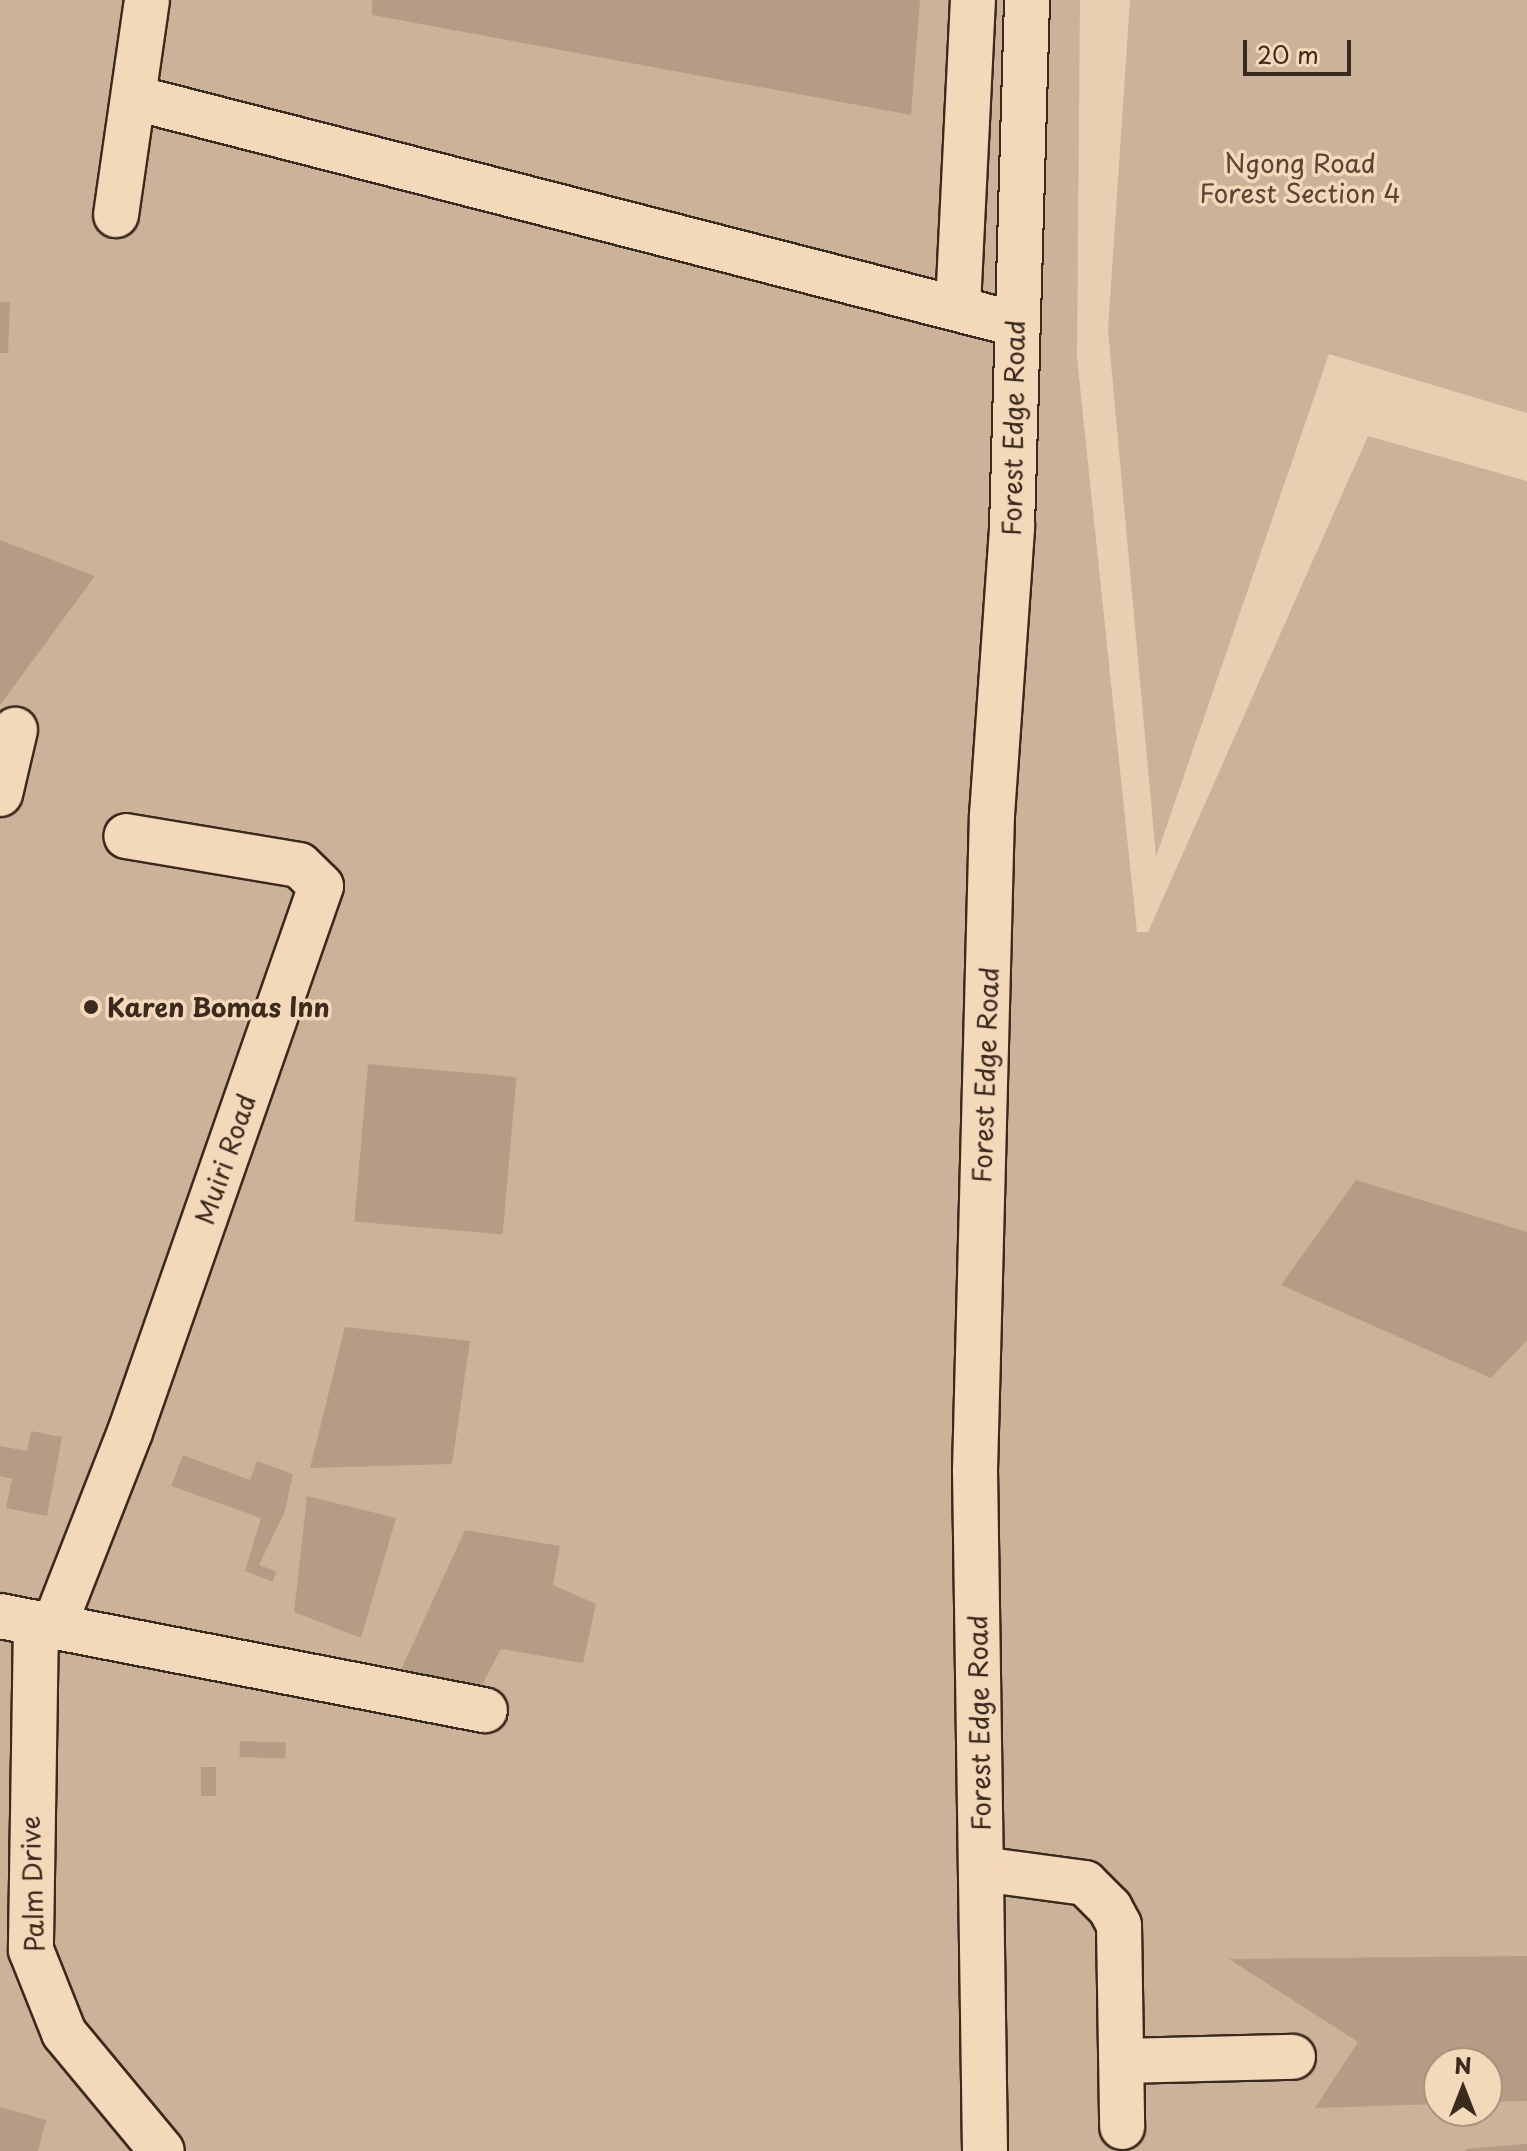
<!DOCTYPE html>
<html>
<head>
<meta charset="utf-8">
<style>
  body { margin:0 }
  #map { position:relative; width:1527px; height:2151px; overflow:hidden; background:#e9ceb1; font-family:"Playpen Sans",sans-serif }
  div>[style] { position:absolute }
  [style*='--x'] { left:calc(var(--x)*1px); top:calc(var(--y)*1px); width:calc(var(--w)*1px); rotate:calc(var(--a)*1deg) }
  .green>* { inset:0; background:#ccb298 }
  .building>* { inset:0; background:#b59d85; transform-origin:0 0 }
  .roads { filter:drop-shadow(2px 0 #3b2a1e) drop-shadow(-2px 0 #3b2a1e) drop-shadow(0 2px #3b2a1e) drop-shadow(0 -2px #3b2a1e) }
  .minor>* { height:44px; margin:-22px; padding:0 22px; transform-origin:22px; border-radius:22px; background:#f4d8ba }
  .dots>* { width:22px; height:22px; translate:-50% -50%; box-sizing:border-box; border:4px solid #f4d8ba; border-radius:50% }
  span { translate:-50% -50%; white-space:nowrap; text-align:center; line-height:1.15; -webkit-text-stroke:7px #f4d8ba; paint-order:stroke }
  .park-label { font-size:26px; color:#584536 }
  .street-label { font-size:26px; color:#3b2a1e }
  .poi-label { font-size:26px; color:#3b2a1e; font-weight:700 }
  .left { translate:0 -50%; text-align:left }
  .north { position:absolute; left:1423px; top:2047px; width:80px; height:80px; box-sizing:border-box; background:#f4d8ba; border:2px solid #aa927c; border-radius:50%; rotate:0deg; font-size:22px; font-weight:700; line-height:32px; text-align:center; color:#3b2a1e }
  .north::after { content:''; display:block; margin:auto; width:28px; height:36px; background:#3b2a1e; clip-path:polygon(50% 0,100% 100%,50% 72%,0 100%) }
  .scale { position:absolute; left:1243px; top:40px; width:108px; height:36px; box-sizing:border-box; border:4px solid #3b2a1e; border-top:0; padding-left:10px; font-size:24px; line-height:28px; white-space:nowrap; color:#3b2a1e; -webkit-text-stroke:6px #f4d8ba; paint-order:stroke }
</style>
</head>
<body>
<div id="map">
  <div class="green">
    <div style="clip-path:polygon(evenodd,0 0,1080px 0,1077px 358px,1137px 932px,1148px 932px,1368px 436px,1527px 481px,1527px 2151px,0 2151px,0 0,1439px 2063px,1487px 2063px,1487px 2111px,1439px 2111px,1439px 2063px)"></div>
    <div style="clip-path:polygon(1130px 0,1527px 0,1527px 413px,1329px 354px,1156px 857px,1108px 330px)"></div>
  </div>
  <div class="building">
    <div style="clip-path:polygon(372px 0,920px 0,911px 115px,372px 15px)"></div>
    <div style="clip-path:polygon(0 302px,10px 302px,8px 353px,0 353px)"></div>
    <div style="clip-path:polygon(0 540px,95px 576px,0 705px)"></div>
    <div style="left:368px;top:1064px;width:149px;height:158px;rotate:5deg"></div>
    <div style="clip-path:polygon(1356px 1180px,1527px 1232px,1527px 1340px,1491px 1378px,1281px 1285px)"></div>
    <div style="clip-path:polygon(345px 1327px,470px 1341px,452px 1464px,310px 1468px)"></div>
    <div style="clip-path:polygon(31px 1431px,62px 1437px,47px 1516px,6px 1508px,12px 1479px,0 1476px,0 1446px,27px 1451px)"></div>
    <div style="clip-path:polygon(183px 1455px,250px 1480px,257px 1461px,293px 1474px,285px 1511px,259px 1565px,276px 1571px,273px 1582px,245px 1571px,261px 1518px,171px 1486px)"></div>
    <div style="clip-path:polygon(307px 1496px,396px 1518px,361px 1638px,294px 1612px)"></div>
    <div style="clip-path:polygon(465px 1530px,560px 1546px,553px 1585px,596px 1604px,583px 1663px,501px 1649px,482px 1685px,401px 1670px)"></div>
    <div style="left:240px;top:1741px;width:46px;height:16px;rotate:2deg"></div>
    <div style="left:201px;top:1767px;width:15px;height:29px"></div>
    <div style="clip-path:polygon(1527px 1956px,1527px 2101px,1487px 2102px,1487px 2063px,1439px 2063px,1439px 2104px,1315px 2108px,1358px 2042px,1229px 1959px)"></div>
    <div style="clip-path:polygon(0 2107px,46px 2120px,38px 2151px,0 2151px)"></div>
    <div style="clip-path:polygon(1527px 2144px,1527px 2151px,1466px 2151px,1466px 2149px)"></div>
  </div>
  <div class="roads">
    <div class="minor">
      <div style="--x:135;--y:98;--w:910;--a:14.39"></div>
      <div style="--x:116;--y:215;--w:217;--a:-81.8"></div>
      <div style="--x:958;--y:306;--w:306;--a:-87.2"></div>
      <div style="--x:0;--y:794;--w:66;--a:-76.8"></div>
      <div style="--x:0;--y:1616;--w:494;--a:11"></div>
      <div style="--x:36;--y:1623;--w:327;--a:90.9"></div>
      <div style="--x:31;--y:1950;--w:89;--a:68.3"></div>
      <div style="--x:64;--y:2033;--w:153;--a:50.3"></div>
      <div style="--x:54;--y:1626;--w:208;--a:-68.6"></div>
      <div style="--x:130;--y:1432;--w:578;--a:-70.72"></div>
      <div style="--x:321;--y:886;--w:30;--a:-136"></div>
      <div style="--x:299;--y:865;--w:175;--a:-170.5"></div>
      <div style="--x:981;--y:1869;--w:105;--a:7.7"></div>
      <div style="--x:1085;--y:1883;--w:35;--a:45"></div>
      <div style="--x:1110;--y:1908;--w:19;--a:62"></div>
      <div style="--x:1119;--y:1925;--w:202;--a:89.1"></div>
      <div style="--x:1124;--y:2061;--w:169;--a:-1.4"></div>
      <div style="--x:985;--y:2151;--w:680;--a:-90.84"></div>
      <div style="--x:975;--y:1471;--w:656;--a:-88.52"></div>
      <div style="--x:992;--y:815;--w:289;--a:-86"></div>
      <div style="--x:1012;--y:527;--w:527;--a:-88.37"></div>
    </div>
  </div>
  <div class="dots">
    <div style="left:91px;top:1007px;background:#3b2a1e"></div>
  </div>
  <div class="park-label">
    <span style="left:1300px;top:178px">Ngong Road<br>Forest Section 4</span>
  </div>
  <div class="street-label">
    <span style="left:1013px;top:428px;rotate:-89deg">Forest Edge Road</span>
    <span style="left:985px;top:1075px;rotate:-88deg">Forest Edge Road</span>
    <span style="left:225px;top:1159px;rotate:-71deg">Muiri Road</span>
    <span style="left:979px;top:1723px;rotate:-91deg">Forest Edge Road</span>
    <span style="left:32px;top:1884px;rotate:-92deg">Palm Drive</span>
  </div>
  <div class="poi-label">
    <span class="left" style="left:107px;top:1007px">Karen Bomas Inn</span>
  </div>
  <div class="north">N</div>
  <div class="scale">20 m</div>
</div>
</body>
</html>
